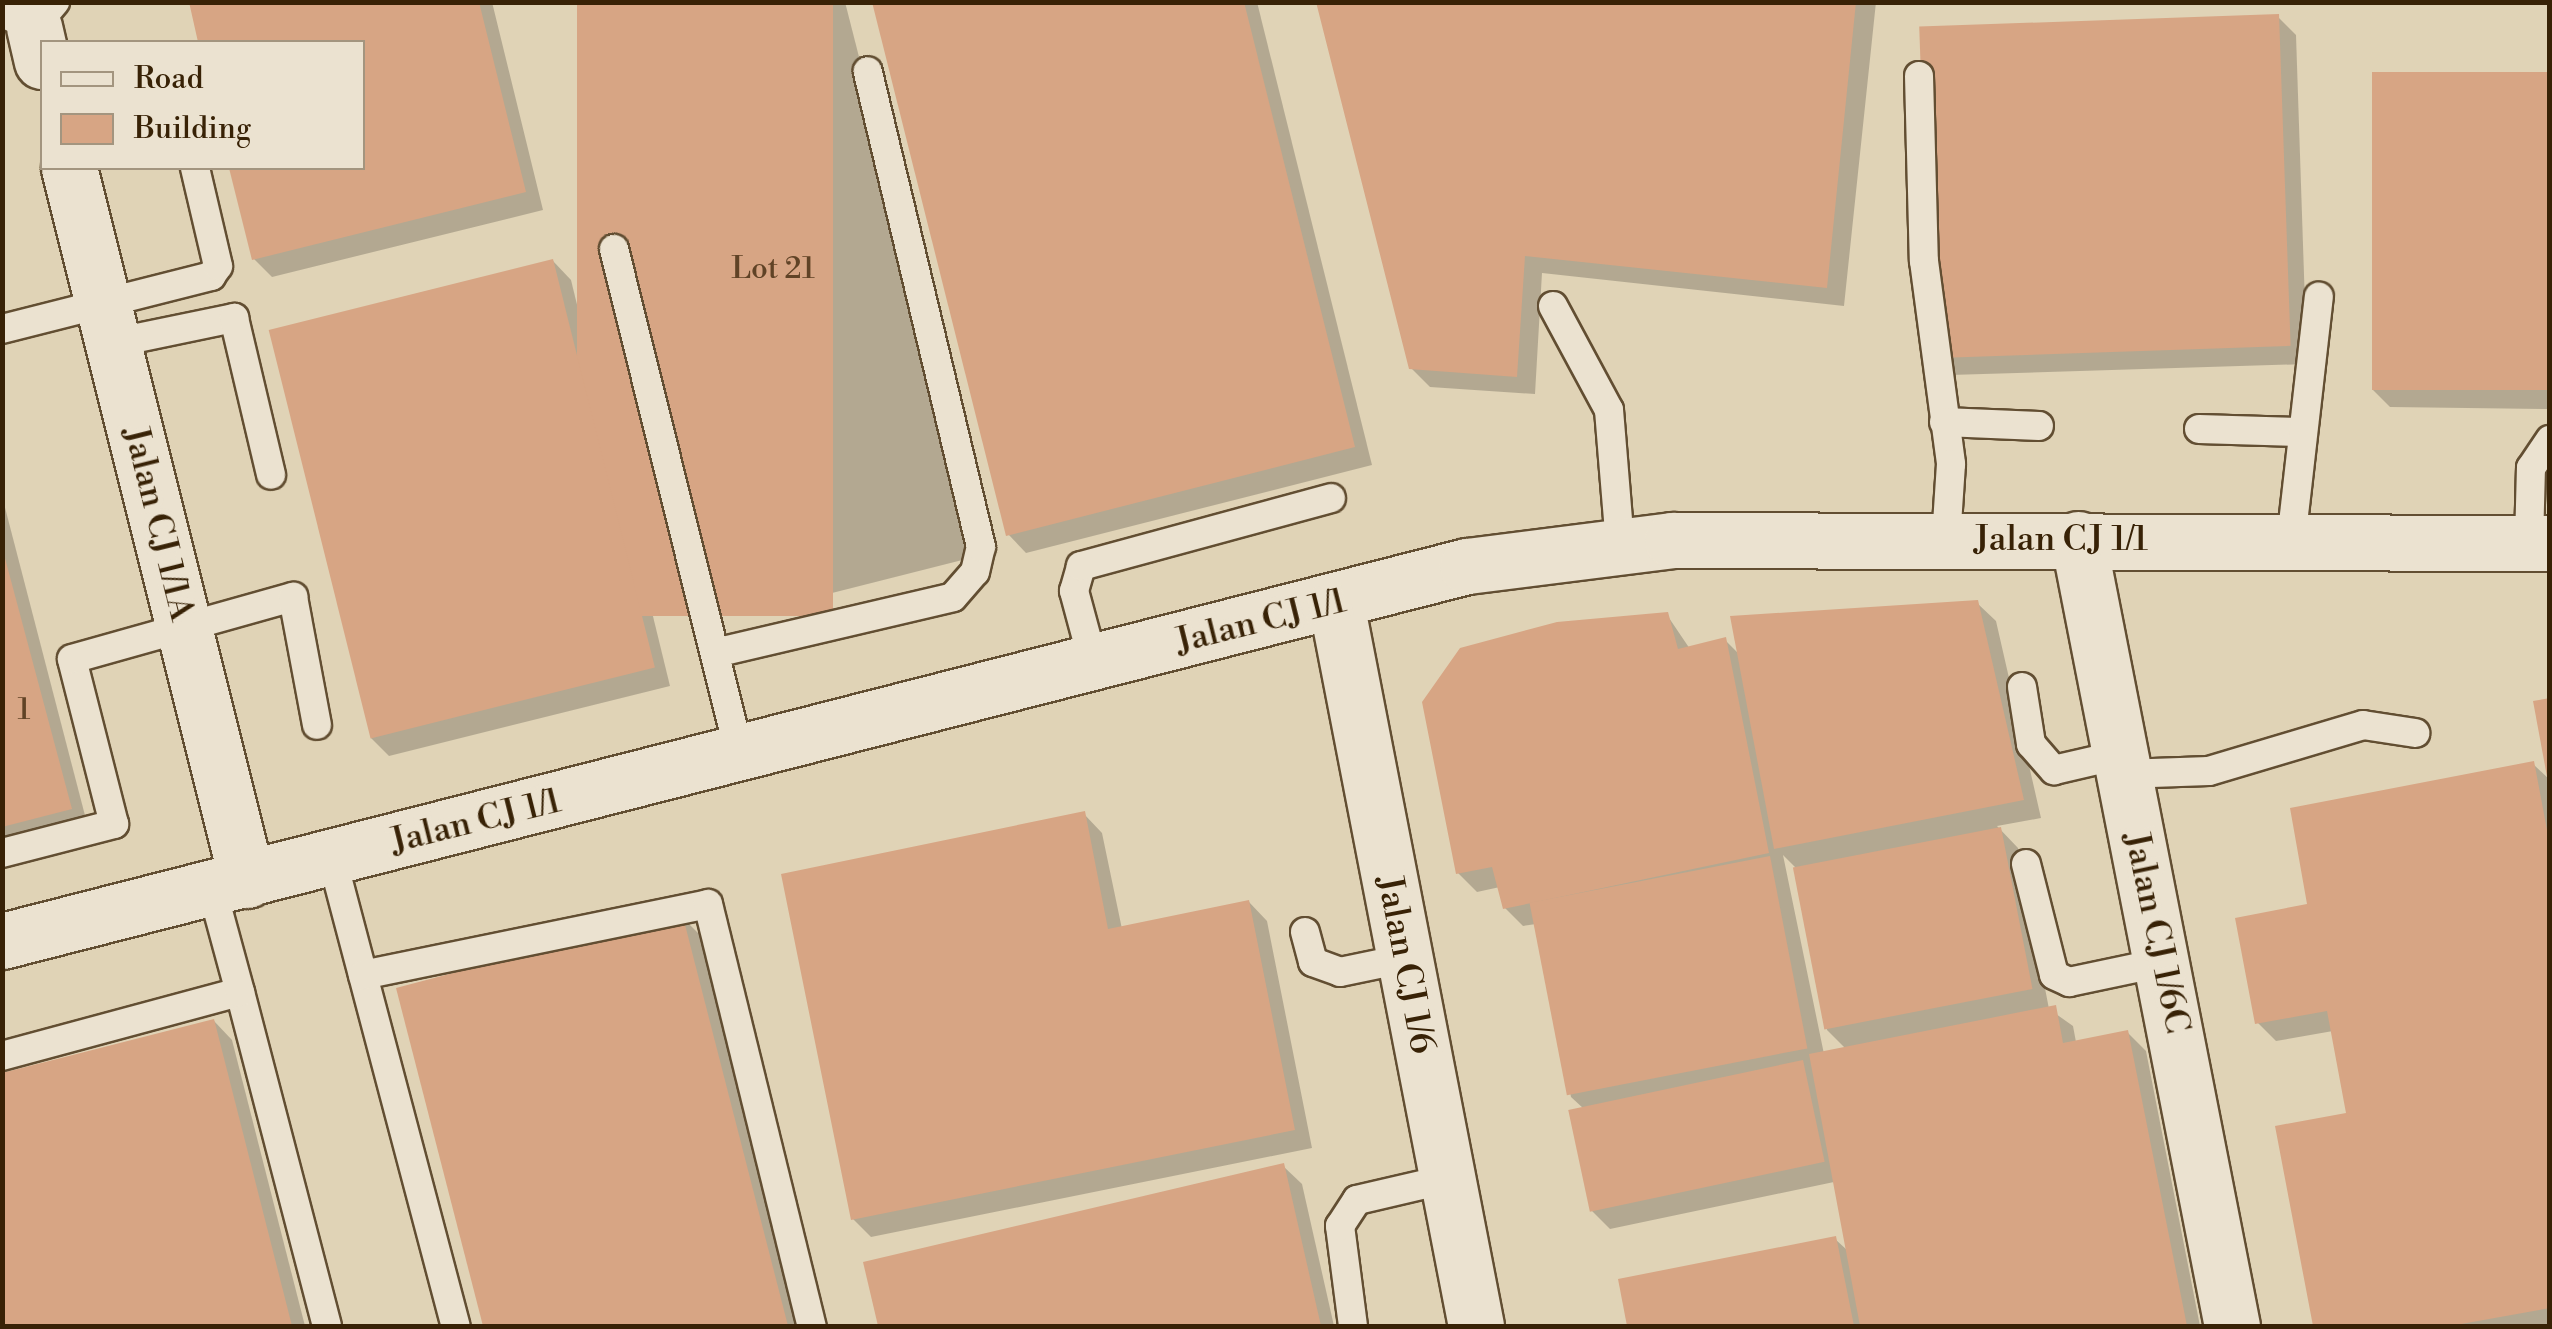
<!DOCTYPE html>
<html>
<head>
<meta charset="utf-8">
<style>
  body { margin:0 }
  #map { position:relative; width:2552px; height:1329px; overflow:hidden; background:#e0d3b6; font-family:"Libre Bodoni",serif }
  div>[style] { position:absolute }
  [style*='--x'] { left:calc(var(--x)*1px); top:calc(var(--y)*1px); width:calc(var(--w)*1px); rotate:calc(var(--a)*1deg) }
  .shadow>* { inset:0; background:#0003 }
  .building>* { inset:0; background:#d7a584; transform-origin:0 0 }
  .roads { filter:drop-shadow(2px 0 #624e32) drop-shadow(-2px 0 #624e32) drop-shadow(0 2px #624e32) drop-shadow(0 -2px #624e32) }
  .lane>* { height:28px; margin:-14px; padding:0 14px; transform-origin:14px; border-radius:14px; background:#ebe2d0 }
  .street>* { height:55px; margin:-27.5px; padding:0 27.5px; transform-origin:27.5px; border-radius:27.5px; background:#ebe2d0 }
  span { translate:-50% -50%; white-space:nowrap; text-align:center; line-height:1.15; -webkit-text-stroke:10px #ebe2d0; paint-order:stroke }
  .number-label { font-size:30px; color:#604326 }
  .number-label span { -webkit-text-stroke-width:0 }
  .street-label { font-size:35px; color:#382206 }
  .frame { position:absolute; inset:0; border:5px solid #382206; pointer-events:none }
  .legend { position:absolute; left:40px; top:40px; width:325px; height:130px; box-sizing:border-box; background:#ebe2d0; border:2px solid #a3957f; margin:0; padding:12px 18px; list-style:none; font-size:30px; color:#382206 }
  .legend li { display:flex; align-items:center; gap:20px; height:50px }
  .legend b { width:50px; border:2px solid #a3957f }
</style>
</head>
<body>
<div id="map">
  <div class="shadow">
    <div style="clip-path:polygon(191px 2px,492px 2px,543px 210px,272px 277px,254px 259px,232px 168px,362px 168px,362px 42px,201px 42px)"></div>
    <div style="clip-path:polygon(579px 2px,845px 2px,986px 554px,749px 614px,730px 596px)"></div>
    <div style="clip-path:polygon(875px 2px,1257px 2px,1372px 465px,1026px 553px,1008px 534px)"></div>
    <div style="clip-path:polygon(1319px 2px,1876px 2px,1844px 306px,1542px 273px,1535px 394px,1430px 387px,1411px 368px)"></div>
    <div style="clip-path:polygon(2278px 17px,2296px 35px,2307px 364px,1950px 375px,1932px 357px)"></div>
    <div style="clip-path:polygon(2550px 76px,2550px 409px,2390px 407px,2372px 389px)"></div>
    <div style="clip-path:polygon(553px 261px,571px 280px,670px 686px,389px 756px,371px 738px)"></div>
    <div style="clip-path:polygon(2px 496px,88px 827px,2px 849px)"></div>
    <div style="clip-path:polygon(evenodd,1977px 603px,1996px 621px,2041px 818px,1997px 826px,2018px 848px,2049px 1009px,2073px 1026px,2076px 1042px,2127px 1032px,2146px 1051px,2200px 1326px,1630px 1326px,1621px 1281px,1835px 1239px,1847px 1250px,1834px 1182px,1610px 1229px,1592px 1211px,1584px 1109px,1571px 1097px,1536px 924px,1523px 926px,1505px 908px,1500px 887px,1477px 892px,1458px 873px,1667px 615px,1690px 649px,1725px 640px,1740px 655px,1977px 603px,1783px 855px,1798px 870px,1827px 1030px,1846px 1049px,1824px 1054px,1783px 855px)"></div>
    <div style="clip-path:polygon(2533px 764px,2550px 780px,2550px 1326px,2315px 1326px,2278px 1128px,2349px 1115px,2333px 1031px,2276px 1041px,2258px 1023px,2310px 906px)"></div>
    <div style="clip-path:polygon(1084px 814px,1102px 833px,1122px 929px,1249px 902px,1267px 921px,1312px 1148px,871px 1237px,853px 1219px)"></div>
    <div style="clip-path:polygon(681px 916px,699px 934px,800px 1326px,485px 1326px,399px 990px)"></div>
    <div style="clip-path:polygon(214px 1021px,232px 1040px,305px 1326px,2px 1326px,2px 1076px)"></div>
    <div style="clip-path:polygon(1283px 1166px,1302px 1184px,1334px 1326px,880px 1326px,866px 1264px)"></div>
  </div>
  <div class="building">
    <div style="clip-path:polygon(189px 2px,479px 2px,526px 192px,252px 260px,229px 168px,362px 168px,362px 42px,198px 42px)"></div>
    <div style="left:577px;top:2px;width:256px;height:614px"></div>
    <div style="clip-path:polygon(872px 2px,1244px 2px,1355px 447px,1006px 536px)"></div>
    <div style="clip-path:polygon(1316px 2px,1856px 2px,1827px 288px,1525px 256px,1517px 377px,1409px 369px)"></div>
    <div style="left:2279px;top:14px;width:332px;height:360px;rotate:88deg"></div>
    <div style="left:2372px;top:72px;width:178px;height:318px"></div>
    <div style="left:553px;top:259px;width:421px;height:293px;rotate:76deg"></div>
    <div style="clip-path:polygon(2px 547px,72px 809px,2px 827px)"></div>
    <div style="clip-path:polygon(1978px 600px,2024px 800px,1774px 849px,1730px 616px)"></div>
    <div style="clip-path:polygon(1668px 612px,1678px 649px,1726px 637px,1769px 853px,1503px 909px,1492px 867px,1456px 874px,1422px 702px,1460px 648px,1557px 622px)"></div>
    <div style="clip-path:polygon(2550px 698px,2550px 782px,2548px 782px,2533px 701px)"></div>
    <div style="clip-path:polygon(2534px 761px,2550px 846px,2550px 1308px,2450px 1326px,2313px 1326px,2275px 1126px,2346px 1113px,2327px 1011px,2255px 1024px,2235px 918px,2307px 904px,2290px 808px)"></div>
    <div style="clip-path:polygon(1085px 811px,1108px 929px,1249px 900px,1295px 1130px,851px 1220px,781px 874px)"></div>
    <div style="left:2001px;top:827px;width:165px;height:212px;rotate:79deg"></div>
    <div style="left:1770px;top:856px;width:196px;height:245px;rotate:79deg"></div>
    <div style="clip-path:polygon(682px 913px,788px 1326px,483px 1326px,396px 988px)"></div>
    <div style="clip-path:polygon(2056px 1005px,2063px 1043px,2128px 1030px,2187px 1326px,1860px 1326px,1809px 1054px)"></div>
    <div style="clip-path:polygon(214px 1019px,292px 1326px,2px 1326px,2px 1073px)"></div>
    <div style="left:1803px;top:1060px;width:104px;height:240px;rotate:78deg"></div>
    <div style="clip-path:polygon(1284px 1163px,1321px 1326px,878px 1326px,863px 1262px)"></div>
    <div style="clip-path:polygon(1836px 1236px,1854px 1326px,1627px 1326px,1618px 1279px)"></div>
  </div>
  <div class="roads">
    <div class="lane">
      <div style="--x:2;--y:13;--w:35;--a:24"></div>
      <div style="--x:34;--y:27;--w:33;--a:-50"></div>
      <div style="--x:1919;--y:76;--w:185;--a:88.5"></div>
      <div style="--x:1924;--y:261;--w:205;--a:82.4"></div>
      <div style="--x:1951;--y:464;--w:76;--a:93.8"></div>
      <div style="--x:614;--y:249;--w:522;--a:76.04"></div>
      <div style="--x:1553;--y:306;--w:118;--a:61.7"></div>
      <div style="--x:1609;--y:410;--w:134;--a:85.3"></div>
      <div style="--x:2;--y:329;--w:216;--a:-14.2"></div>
      <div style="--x:211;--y:276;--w:12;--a:-55"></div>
      <div style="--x:218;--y:266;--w:101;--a:-103.2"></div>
      <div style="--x:113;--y:343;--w:124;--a:-11.7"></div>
      <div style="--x:234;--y:318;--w:161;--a:76.7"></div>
      <div style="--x:1944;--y:422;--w:95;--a:2.4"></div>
      <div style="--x:2199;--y:429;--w:99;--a:1.7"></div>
      <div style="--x:2291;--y:541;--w:246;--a:-83.5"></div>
      <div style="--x:2529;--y:543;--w:75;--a:-88.5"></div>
      <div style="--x:2531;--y:468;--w:34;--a:-56"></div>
      <div style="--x:715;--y:653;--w:244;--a:-13.2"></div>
      <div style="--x:953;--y:597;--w:33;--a:-49"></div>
      <div style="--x:975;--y:572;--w:26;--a:-77"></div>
      <div style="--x:981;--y:547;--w:489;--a:-103.4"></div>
      <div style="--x:1094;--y:665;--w:77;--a:-105.1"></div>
      <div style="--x:1074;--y:591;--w:26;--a:-74"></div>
      <div style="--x:1081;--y:566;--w:259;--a:-15.2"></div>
      <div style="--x:2022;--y:687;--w:58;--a:81"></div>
      <div style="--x:2031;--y:744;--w:35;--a:49"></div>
      <div style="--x:2054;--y:770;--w:67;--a:-13"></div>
      <div style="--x:2123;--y:774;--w:86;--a:-2"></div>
      <div style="--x:2209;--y:771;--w:161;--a:-16.6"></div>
      <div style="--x:2363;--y:725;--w:53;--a:8.7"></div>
      <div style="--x:2;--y:853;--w:116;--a:-14.5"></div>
      <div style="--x:114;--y:824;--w:170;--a:-104.3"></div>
      <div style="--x:72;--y:659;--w:230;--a:-15.7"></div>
      <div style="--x:293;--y:597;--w:130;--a:79.4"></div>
      <div style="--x:332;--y:858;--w:484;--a:75.2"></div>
      <div style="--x:2026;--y:864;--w:114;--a:75.8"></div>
      <div style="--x:2054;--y:975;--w:17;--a:25"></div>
      <div style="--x:2069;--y:982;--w:97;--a:-11.9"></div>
      <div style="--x:1305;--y:932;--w:31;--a:75"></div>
      <div style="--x:1313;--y:962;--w:29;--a:20"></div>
      <div style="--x:1340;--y:972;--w:64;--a:-11.7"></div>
      <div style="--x:363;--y:975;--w:352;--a:-11.6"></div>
      <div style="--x:708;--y:904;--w:435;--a:76.2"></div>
      <div style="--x:240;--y:992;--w:345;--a:75.4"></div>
      <div style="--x:2;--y:1056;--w:246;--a:-15.1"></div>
      <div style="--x:240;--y:992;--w:107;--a:-105.2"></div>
      <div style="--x:1353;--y:1326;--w:101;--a:-97.4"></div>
      <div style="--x:1340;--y:1226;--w:31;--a:-57"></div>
      <div style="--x:1357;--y:1200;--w:92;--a:-13.1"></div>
    </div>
    <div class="street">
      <div style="--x:34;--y:27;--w:35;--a:77"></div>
      <div style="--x:69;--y:168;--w:734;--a:75.96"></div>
      <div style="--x:2078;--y:539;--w:802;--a:78.93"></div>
      <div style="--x:1336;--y:603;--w:736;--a:79.04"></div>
      <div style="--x:2;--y:941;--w:1512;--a:-14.36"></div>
      <div style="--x:1467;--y:566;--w:207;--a:-7.2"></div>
      <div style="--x:1672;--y:540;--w:878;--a:0.2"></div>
    </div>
  </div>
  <div class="number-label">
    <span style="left:773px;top:269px">Lot 21</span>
    <span style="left:24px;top:710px">1</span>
  </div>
  <div class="street-label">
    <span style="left:158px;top:524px;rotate:76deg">Jalan CJ 1/1A</span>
    <span style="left:2061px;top:540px">Jalan CJ 1/1</span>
    <span style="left:1261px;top:622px;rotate:-14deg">Jalan CJ 1/1</span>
    <span style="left:476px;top:822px;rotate:-14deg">Jalan CJ 1/1</span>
    <span style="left:2156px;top:933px;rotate:78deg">Jalan CJ 1/6C</span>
    <span style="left:1405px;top:965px;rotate:79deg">Jalan CJ 1/6</span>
  </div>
  <div class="frame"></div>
  <ul class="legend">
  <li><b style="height:12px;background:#ebe2d0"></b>Road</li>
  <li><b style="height:28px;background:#d7a584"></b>Building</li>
  </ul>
</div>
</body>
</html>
